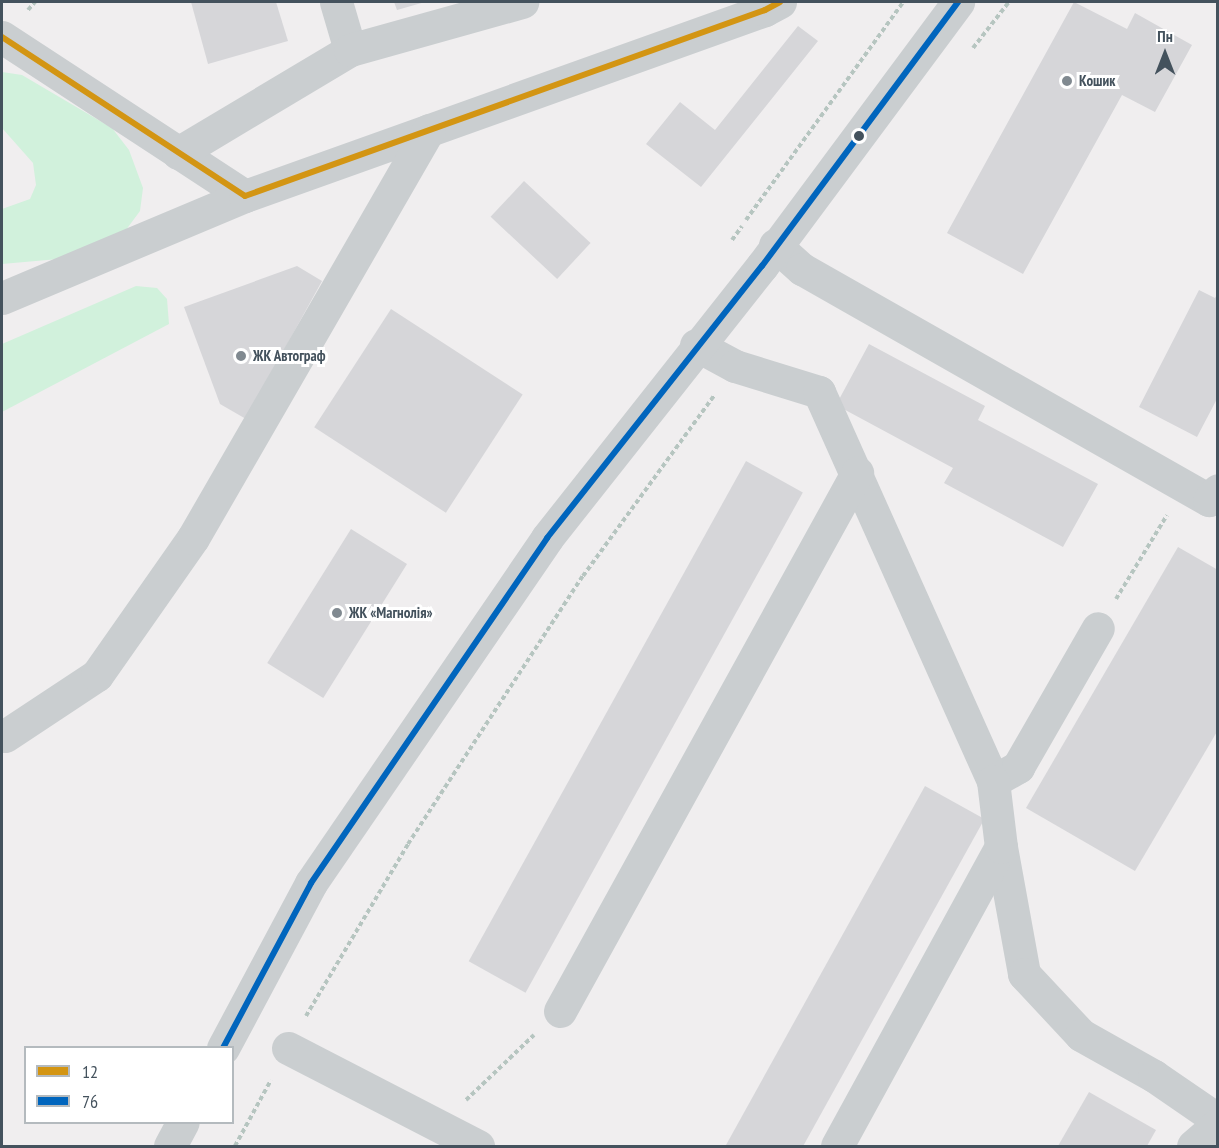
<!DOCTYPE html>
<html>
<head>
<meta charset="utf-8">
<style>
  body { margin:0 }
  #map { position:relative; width:1219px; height:1148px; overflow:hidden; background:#f0eeef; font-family:"PT Sans Narrow",sans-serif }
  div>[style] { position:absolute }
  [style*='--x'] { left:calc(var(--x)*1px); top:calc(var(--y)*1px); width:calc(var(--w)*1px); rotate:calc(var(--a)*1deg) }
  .green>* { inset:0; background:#d1f1dc }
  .building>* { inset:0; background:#d6d6d9; transform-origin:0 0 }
  .path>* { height:4px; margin-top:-2px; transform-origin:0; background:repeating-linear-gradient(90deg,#b6c5c0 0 4.5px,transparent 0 7.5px) }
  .minor>* { height:33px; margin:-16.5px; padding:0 16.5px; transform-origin:16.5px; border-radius:16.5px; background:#caced0 }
  .bus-1>* { height:6px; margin:-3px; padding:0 3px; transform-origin:3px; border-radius:3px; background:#d39513 }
  .bus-2>* { height:6px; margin:-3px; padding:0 3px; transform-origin:3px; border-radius:3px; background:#0065bd }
  .dots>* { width:16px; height:16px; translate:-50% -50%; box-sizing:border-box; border:3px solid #fff; border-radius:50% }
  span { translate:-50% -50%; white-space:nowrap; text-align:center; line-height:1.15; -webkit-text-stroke:6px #fff; paint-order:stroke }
  .poi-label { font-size:15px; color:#44525d; font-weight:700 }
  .left { translate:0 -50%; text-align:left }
  .frame { position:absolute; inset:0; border:3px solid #44525d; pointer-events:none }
  .legend { position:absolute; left:24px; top:1046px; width:210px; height:78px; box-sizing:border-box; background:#fff; border:2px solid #b4babe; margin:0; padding:8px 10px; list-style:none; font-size:18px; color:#44525d }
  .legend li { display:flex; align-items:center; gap:12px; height:30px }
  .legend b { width:30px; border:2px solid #b4babe }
  .north { position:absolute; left:1135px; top:24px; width:60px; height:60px; -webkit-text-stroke:4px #fff; paint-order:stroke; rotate:0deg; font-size:16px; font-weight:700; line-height:24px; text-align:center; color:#44525d }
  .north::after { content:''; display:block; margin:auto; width:21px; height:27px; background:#44525d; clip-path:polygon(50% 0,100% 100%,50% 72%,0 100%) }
</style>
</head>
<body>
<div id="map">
  <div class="green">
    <div style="clip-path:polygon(2px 72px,22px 75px,112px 128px,129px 150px,143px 188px,140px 211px,120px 238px,81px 257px,2px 264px,2px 209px,30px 199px,36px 185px,33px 163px,2px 128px)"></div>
    <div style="clip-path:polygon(136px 286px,157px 288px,167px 299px,169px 324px,2px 412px,2px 344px)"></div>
  </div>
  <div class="building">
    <div style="clip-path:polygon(191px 2px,276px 2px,288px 41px,208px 64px)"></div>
    <div style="clip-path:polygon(394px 2px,425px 2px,397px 10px)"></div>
    <div style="clip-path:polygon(1074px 2px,1127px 29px,1135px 13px,1192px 45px,1155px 112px,1122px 95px,1023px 274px,947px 233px)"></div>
    <div style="clip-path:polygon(798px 26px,818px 41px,701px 187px,646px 144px,680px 102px,715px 130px)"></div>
    <div style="left:524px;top:181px;width:91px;height:49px;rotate:43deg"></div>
    <div style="clip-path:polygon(297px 266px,322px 281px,246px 419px,220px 404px,184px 307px)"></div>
    <div style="clip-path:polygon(1199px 290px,1215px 298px,1218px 293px,1218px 397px,1197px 437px,1139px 407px)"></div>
    <div style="left:391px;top:309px;width:157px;height:141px;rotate:33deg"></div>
    <div style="clip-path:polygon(869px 344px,985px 406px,978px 420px,1098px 484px,1063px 547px,944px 483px,953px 468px,836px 405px)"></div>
    <div style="left:746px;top:461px;width:65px;height:572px;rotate:29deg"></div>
    <div style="left:351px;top:529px;width:66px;height:158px;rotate:32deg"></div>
    <div style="clip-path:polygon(1178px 547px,1218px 570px,1218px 730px,1135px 871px,1026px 808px)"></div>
    <div style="left:925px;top:786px;width:68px;height:414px;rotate:29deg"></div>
    <div style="clip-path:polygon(1089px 1092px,1156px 1130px,1147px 1146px,1058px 1146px)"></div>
  </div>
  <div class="path">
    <div style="--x:28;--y:10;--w:11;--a:-49"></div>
    <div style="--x:973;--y:48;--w:58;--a:-52"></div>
    <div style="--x:746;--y:220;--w:269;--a:-54.2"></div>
    <div style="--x:732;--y:240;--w:17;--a:-54"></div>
    <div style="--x:1116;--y:599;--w:98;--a:-58.7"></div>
    <div style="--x:306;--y:1016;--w:200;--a:-59.3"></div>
    <div style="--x:408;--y:844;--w:320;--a:-56.9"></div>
    <div style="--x:583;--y:576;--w:223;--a:-54"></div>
    <div style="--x:466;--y:1100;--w:94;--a:-43.7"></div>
    <div style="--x:235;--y:1146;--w:75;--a:-61.4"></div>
  </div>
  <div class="minor">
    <div style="--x:336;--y:2;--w:50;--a:73.7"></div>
    <div style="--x:2;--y:37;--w:290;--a:33.2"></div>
    <div style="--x:178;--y:153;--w:200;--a:-30.9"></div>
    <div style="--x:350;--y:50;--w:179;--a:-15.6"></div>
    <div style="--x:775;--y:245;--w:36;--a:42"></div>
    <div style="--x:802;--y:269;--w:468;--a:29.6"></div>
    <div style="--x:1209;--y:500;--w:13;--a:-48"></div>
    <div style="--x:2;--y:298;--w:264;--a:-22.8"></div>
    <div style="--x:245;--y:196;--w:552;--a:-19.68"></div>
    <div style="--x:765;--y:10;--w:17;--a:-28"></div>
    <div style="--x:696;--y:345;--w:44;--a:28.3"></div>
    <div style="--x:735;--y:366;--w:88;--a:17.2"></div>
    <div style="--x:819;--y:392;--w:426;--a:65.9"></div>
    <div style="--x:993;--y:781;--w:29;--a:-29"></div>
    <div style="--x:1018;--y:767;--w:160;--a:-60.1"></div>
    <div style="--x:5;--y:736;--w:110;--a:-33.5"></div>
    <div style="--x:97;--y:675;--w:167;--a:-55"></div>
    <div style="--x:193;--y:538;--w:471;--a:-60"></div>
    <div style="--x:1001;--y:847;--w:129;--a:79.7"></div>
    <div style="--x:1024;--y:974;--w:83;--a:46.9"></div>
    <div style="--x:1081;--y:1035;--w:84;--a:29.3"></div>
    <div style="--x:1154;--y:1076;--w:78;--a:34.5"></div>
    <div style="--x:560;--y:1011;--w:615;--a:-61.1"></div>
    <div style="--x:223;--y:1048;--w:187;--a:-61.9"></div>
    <div style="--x:311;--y:883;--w:418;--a:-55.6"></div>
    <div style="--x:547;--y:538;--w:347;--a:-51.7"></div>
    <div style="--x:762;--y:266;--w:329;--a:-53.4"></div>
    <div style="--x:288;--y:1048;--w:214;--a:27.3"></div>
    <div style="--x:170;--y:1146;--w:27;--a:-62"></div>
    <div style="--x:837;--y:1146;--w:341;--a:-61.3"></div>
    <div style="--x:1001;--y:847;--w:66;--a:-96.9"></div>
    <div style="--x:1193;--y:1146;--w:33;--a:-41"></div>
  </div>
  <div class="bus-1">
    <div style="--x:2;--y:37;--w:290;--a:33.2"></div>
    <div style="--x:245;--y:196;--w:552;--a:-19.68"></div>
    <div style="--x:765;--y:10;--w:17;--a:-28"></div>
  </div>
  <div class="bus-2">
    <div style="--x:223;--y:1048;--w:187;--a:-61.9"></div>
    <div style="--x:311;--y:883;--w:418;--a:-55.6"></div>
    <div style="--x:547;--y:538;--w:347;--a:-51.7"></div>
    <div style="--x:762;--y:266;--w:329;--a:-53.4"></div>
  </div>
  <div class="dots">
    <div style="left:1067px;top:81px;background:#808990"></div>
    <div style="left:859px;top:136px;background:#44525d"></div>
    <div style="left:241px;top:356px;background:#808990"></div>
    <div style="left:337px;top:613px;background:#808990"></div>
  </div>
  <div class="poi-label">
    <span class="left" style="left:1079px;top:81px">Кошик</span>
    <span class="left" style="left:253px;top:356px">ЖК Автограф</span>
    <span class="left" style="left:349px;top:613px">ЖК «Магнолія»</span>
  </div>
  <div class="frame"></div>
  <ul class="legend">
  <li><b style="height:8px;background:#d39513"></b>12</li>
  <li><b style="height:8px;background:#0065bd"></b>76</li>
  </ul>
  <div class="north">Пн</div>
</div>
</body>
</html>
